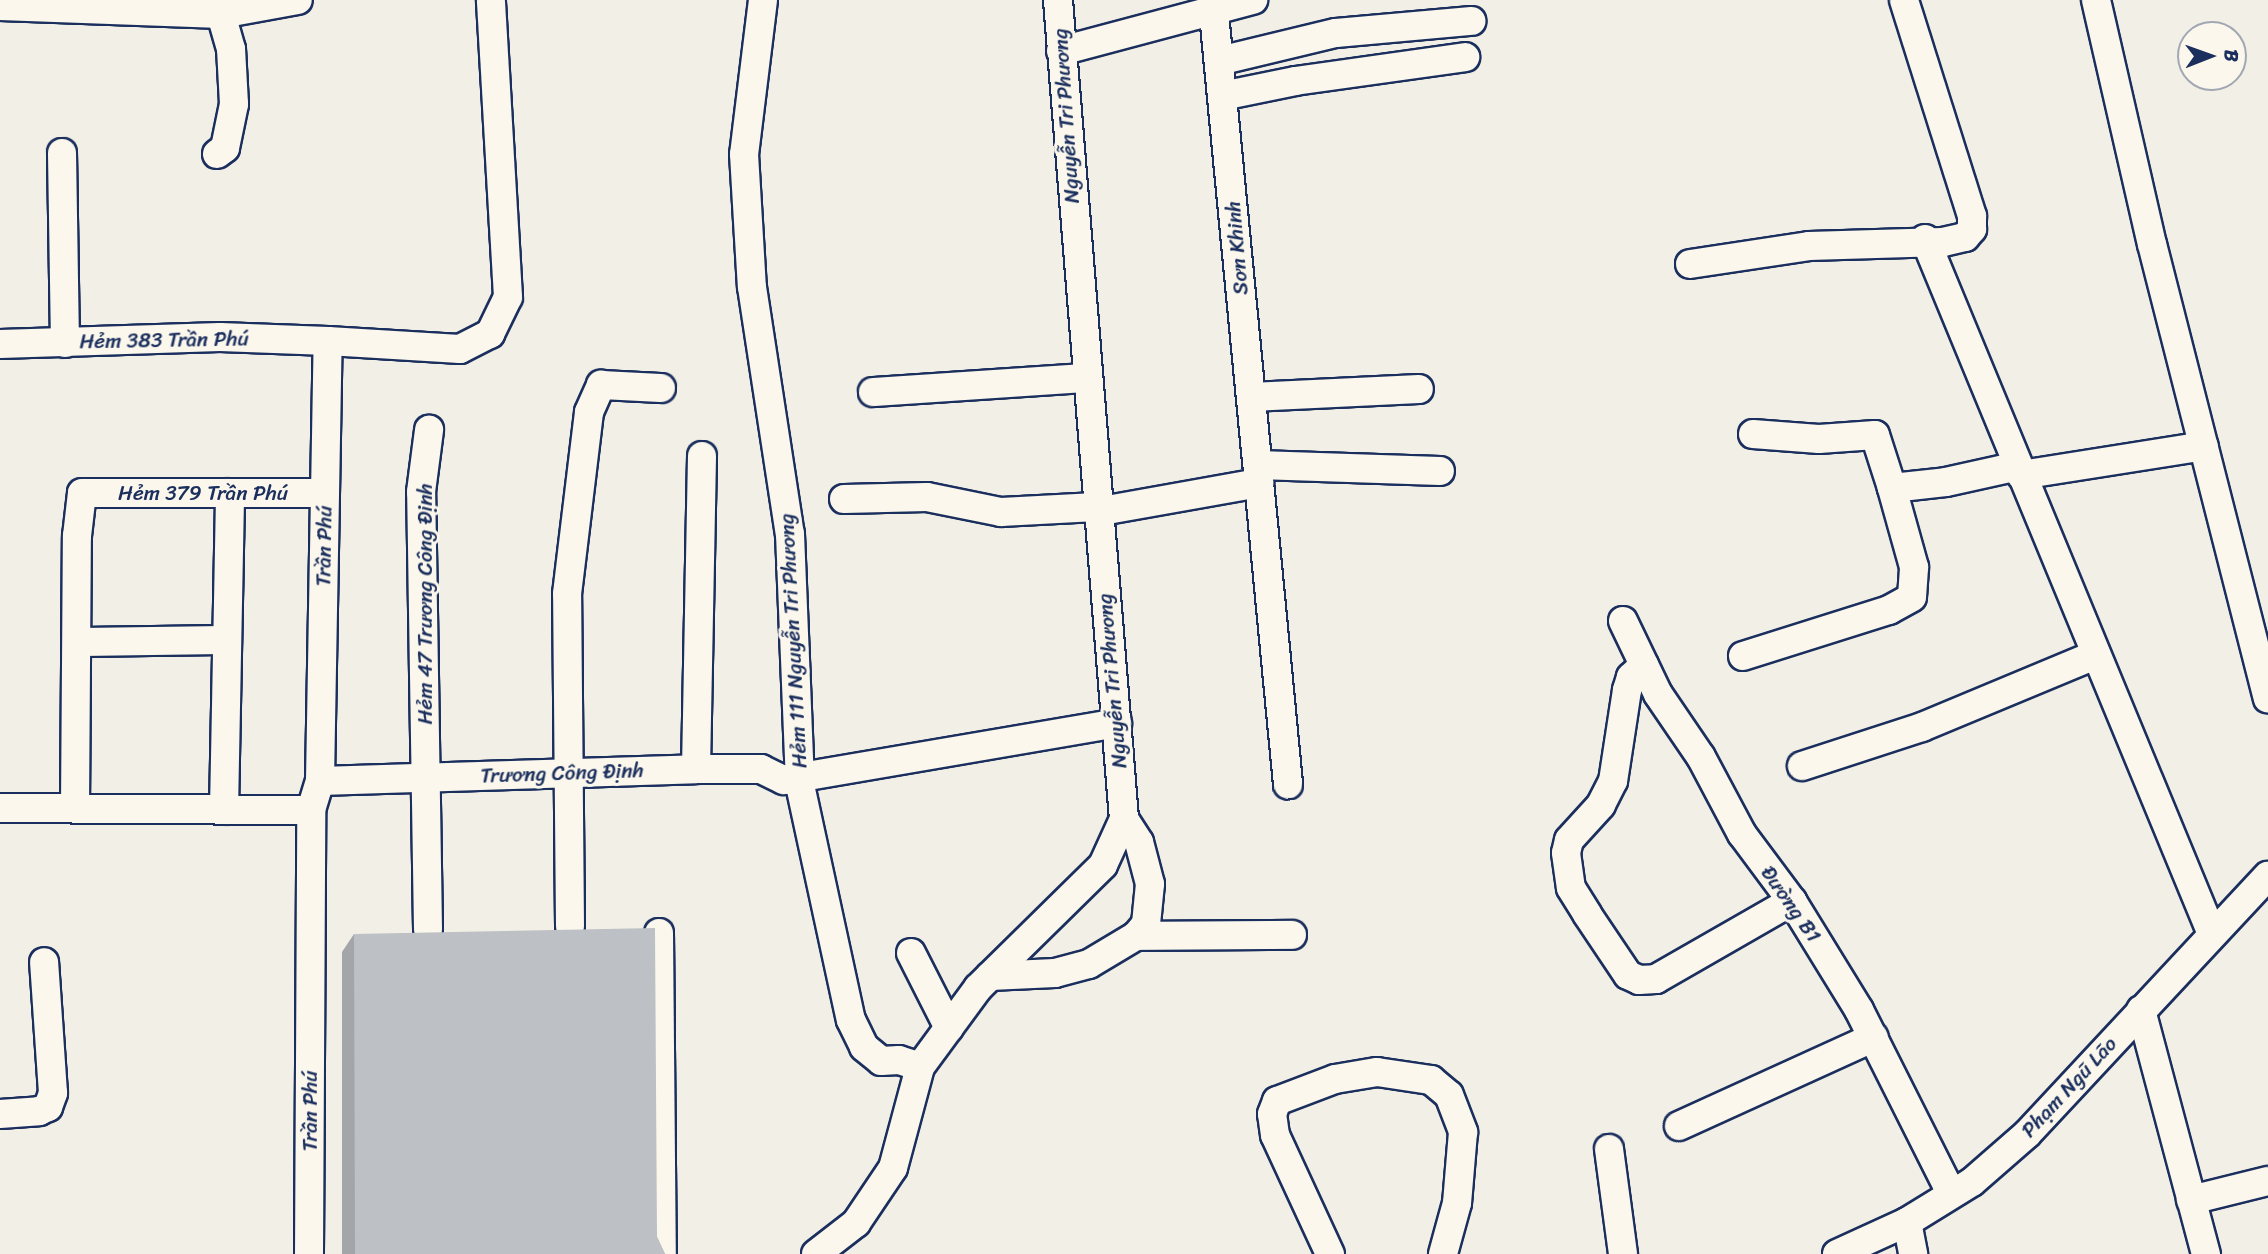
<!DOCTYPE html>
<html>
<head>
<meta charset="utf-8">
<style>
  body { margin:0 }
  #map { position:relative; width:2268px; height:1254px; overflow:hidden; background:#f2efe6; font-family:Sriracha,sans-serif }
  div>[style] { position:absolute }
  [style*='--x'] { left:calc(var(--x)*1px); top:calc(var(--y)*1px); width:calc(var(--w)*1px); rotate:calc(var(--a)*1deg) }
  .roads { filter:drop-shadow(2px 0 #1b2f5e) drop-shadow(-2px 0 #1b2f5e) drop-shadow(0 2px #1b2f5e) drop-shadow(0 -2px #1b2f5e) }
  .minor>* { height:28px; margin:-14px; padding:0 14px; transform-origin:14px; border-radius:14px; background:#fbf7ec }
  .wall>* { inset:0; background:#a3a5a9 }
  .building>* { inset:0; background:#bdc0c4 }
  span { translate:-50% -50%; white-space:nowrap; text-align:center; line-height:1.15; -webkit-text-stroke:6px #fbf7ec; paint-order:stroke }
  .street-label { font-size:21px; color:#1b2f5e }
  .north { position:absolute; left:2177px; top:21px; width:70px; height:70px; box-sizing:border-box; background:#fbf7ec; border:2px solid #a1a7b3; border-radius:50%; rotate:89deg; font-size:19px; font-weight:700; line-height:28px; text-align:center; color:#1b2f5e }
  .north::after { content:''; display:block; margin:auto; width:24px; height:32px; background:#1b2f5e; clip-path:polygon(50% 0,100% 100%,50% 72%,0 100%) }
</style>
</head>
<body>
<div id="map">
  <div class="roads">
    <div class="minor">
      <div style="--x:763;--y:0;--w:155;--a:97"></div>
      <div style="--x:744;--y:154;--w:133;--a:86.6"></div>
      <div style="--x:752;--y:287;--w:250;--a:81.3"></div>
      <div style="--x:790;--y:534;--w:251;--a:87.7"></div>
      <div style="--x:800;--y:785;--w:240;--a:77.8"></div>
      <div style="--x:851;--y:1020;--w:30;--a:64"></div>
      <div style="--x:864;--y:1047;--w:22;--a:39"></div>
      <div style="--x:881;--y:1061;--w:18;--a:-3"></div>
      <div style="--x:899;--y:1060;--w:22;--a:18"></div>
      <div style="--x:2096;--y:0;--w:250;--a:77.1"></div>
      <div style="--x:2152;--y:244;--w:469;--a:75.7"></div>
      <div style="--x:0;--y:6;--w:221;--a:2.1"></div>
      <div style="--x:221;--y:14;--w:78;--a:-10.3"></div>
      <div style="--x:1214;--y:14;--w:774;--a:84.51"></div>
      <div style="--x:1061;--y:51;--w:199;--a:-14.9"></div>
      <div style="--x:1219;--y:61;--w:120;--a:-13.5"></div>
      <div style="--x:1336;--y:33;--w:136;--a:-5.1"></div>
      <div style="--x:1222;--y:96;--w:75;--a:-11.6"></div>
      <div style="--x:1295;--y:81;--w:172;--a:-8"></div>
      <div style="--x:62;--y:153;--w:190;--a:89.1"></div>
      <div style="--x:217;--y:154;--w:10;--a:-37"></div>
      <div style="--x:225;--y:148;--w:45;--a:-78.4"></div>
      <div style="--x:234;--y:104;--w:55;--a:-93.1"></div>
      <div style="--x:231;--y:49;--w:36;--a:-106"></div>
      <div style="--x:221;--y:14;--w:14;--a:-78"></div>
      <div style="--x:1925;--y:239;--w:752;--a:67.56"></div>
      <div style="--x:1690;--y:264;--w:120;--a:-8.6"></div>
      <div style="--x:1809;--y:246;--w:134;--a:-1.7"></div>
      <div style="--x:1943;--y:242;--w:23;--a:-13"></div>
      <div style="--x:1965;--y:237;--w:11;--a:-49"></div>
      <div style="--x:1972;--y:229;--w:13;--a:-90"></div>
      <div style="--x:1972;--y:216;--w:226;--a:-107.5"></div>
      <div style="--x:0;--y:344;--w:220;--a:-1.8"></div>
      <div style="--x:220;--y:337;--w:108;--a:2.1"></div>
      <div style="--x:873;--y:392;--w:213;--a:-3.8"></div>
      <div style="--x:1251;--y:397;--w:168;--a:-2.7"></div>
      <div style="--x:1753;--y:434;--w:66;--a:4.3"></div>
      <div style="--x:1819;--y:439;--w:56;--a:-4.1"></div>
      <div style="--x:1875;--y:435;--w:56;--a:72.2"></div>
      <div style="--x:1892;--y:488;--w:54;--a:-6.3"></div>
      <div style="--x:1946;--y:482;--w:74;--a:-12.5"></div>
      <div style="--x:1258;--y:465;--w:182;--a:1.9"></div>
      <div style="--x:2021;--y:475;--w:185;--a:-9"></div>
      <div style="--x:844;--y:499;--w:83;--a:-1.4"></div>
      <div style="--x:927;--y:497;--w:76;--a:11.5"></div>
      <div style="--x:1001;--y:512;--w:95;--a:-3"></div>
      <div style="--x:1096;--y:512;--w:166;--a:-10.1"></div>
      <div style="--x:1623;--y:621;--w:81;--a:64.4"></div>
      <div style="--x:1658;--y:694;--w:76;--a:55.7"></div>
      <div style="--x:1701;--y:757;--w:87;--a:62"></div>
      <div style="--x:1742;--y:834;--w:84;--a:53.3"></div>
      <div style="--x:1792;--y:901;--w:128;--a:58.4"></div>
      <div style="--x:1859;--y:1010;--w:205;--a:63.3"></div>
      <div style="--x:78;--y:642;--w:149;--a:-0.8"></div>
      <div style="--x:1743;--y:656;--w:153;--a:-17.5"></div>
      <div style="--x:1889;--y:610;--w:26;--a:-29"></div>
      <div style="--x:1912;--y:597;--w:30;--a:-86"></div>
      <div style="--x:1914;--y:567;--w:82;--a:-105.6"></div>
      <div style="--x:1644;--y:665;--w:18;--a:137"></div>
      <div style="--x:1631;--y:677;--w:14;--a:107"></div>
      <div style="--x:1627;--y:690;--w:92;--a:98.7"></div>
      <div style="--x:1613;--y:781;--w:27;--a:117"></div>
      <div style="--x:1601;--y:805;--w:47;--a:132.4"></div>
      <div style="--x:1569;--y:840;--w:13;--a:103"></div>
      <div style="--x:1566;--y:853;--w:35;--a:82"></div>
      <div style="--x:1571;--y:888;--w:31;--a:58"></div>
      <div style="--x:1587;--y:914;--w:73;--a:56.1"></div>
      <div style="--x:1628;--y:975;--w:12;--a:24"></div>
      <div style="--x:1639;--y:980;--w:17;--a:-3"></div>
      <div style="--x:1656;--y:979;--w:157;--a:-29.8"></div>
      <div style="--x:1802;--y:766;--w:126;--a:-18"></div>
      <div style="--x:1922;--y:727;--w:187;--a:-22.6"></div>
      <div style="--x:696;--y:769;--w:313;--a:-88.9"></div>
      <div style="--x:320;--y:781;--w:376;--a:-1.8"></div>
      <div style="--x:696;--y:769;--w:65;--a:0"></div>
      <div style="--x:761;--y:769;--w:25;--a:26"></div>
      <div style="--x:784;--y:780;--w:338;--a:-9.7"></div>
      <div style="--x:0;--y:808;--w:311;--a:0.4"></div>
      <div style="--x:75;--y:808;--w:272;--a:-89.6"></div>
      <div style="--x:77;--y:536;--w:43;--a:-83.4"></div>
      <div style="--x:82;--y:493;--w:243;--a:0"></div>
      <div style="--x:224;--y:810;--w:317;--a:-88.9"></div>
      <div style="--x:570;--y:926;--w:332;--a:-90.5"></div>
      <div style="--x:567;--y:594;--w:183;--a:-83.1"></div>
      <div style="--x:589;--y:412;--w:30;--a:-66"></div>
      <div style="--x:601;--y:385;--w:60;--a:2.9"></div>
      <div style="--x:428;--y:929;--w:437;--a:-90.9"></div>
      <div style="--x:421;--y:492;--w:63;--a:-82.6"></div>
      <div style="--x:659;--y:933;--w:321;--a:89.5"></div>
      <div style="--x:1136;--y:936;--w:156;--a:-0.4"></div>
      <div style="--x:911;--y:953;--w:84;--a:63.1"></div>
      <div style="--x:990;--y:976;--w:65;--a:-2.6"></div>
      <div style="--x:1055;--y:973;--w:35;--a:-15"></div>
      <div style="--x:1089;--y:964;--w:55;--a:-30.8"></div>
      <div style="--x:1136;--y:936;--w:16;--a:-50"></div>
      <div style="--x:1146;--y:924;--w:40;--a:-84.3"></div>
      <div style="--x:1150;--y:884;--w:43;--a:-104.7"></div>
      <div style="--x:1139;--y:842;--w:27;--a:-123"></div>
      <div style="--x:2141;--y:1010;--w:253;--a:75.1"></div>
      <div style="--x:0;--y:1114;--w:39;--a:-4"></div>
      <div style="--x:39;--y:1111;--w:10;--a:-24"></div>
      <div style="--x:48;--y:1107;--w:15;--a:-70"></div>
      <div style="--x:53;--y:1093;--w:131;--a:-93.9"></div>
      <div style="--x:1679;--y:1126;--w:214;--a:-24.5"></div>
      <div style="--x:1609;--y:1149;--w:106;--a:82.4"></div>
      <div style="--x:2191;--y:1200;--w:79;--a:-13.9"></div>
      <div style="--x:1907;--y:1222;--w:33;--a:79"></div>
      <div style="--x:309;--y:1254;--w:444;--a:-89.7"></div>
      <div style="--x:311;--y:810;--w:30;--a:-73"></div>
      <div style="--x:320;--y:781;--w:440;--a:-89"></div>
      <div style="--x:328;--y:341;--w:132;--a:3.5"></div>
      <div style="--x:460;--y:349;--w:34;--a:-27"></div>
      <div style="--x:490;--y:334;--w:41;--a:-64.1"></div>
      <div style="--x:508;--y:297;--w:297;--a:-93.3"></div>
      <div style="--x:816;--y:1254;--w:51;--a:-37.8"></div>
      <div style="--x:856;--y:1223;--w:66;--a:-56.1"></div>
      <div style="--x:893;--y:1168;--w:105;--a:-75"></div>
      <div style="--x:920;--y:1067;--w:98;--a:-53.7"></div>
      <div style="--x:978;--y:988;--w:175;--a:-44.5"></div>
      <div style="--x:1103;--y:865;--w:51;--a:-65.5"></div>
      <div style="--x:1124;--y:819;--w:822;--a:-94.61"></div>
      <div style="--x:1330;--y:1254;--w:131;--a:-114.8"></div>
      <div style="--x:1275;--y:1135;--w:21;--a:-98"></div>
      <div style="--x:1272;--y:1114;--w:14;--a:-69"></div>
      <div style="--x:1277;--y:1101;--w:62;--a:-20.8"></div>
      <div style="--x:1335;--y:1079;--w:43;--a:-9.5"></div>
      <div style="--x:1377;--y:1072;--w:55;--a:8.4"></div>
      <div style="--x:1431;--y:1080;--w:23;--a:40"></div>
      <div style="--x:1449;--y:1095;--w:40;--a:69"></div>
      <div style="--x:1463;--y:1132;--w:71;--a:94.8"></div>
      <div style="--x:1457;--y:1203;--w:53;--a:105.4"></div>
      <div style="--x:1837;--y:1254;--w:77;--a:-24.6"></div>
      <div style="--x:1907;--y:1222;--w:76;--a:-31.6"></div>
      <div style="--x:1972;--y:1182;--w:73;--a:-41.1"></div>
      <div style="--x:2027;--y:1134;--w:353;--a:-47"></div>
    </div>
  </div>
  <div class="wall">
    <div style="clip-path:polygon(354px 934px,657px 1237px,665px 1254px,342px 1254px,342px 952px)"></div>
  </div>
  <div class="building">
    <div style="clip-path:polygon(655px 928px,657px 1237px,665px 1254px,355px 1254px,354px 934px)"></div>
  </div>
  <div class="street-label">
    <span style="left:1066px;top:116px;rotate:-94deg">Nguyễn Tri Phương</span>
    <span style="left:1237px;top:248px;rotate:-95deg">Sơn Khinh</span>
    <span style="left:164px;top:340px;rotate:-1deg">Hẻm 383 Trần Phú</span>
    <span style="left:203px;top:493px">Hẻm 379 Trần Phú</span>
    <span style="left:324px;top:546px;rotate:-89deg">Trần Phú</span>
    <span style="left:425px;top:604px;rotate:-90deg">Hẻm 47 Trương Công Định</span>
    <span style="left:793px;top:641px;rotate:-93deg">Hẻm 111 Nguyễn Tri Phương</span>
    <span style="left:1112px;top:681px;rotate:-95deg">Nguyễn Tri Phương</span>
    <span style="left:562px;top:773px;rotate:-2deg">Trương Công Định</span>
    <span style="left:1791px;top:904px;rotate:55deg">Đường B1</span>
    <span style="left:2069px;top:1087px;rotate:-47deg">Phạm Ngũ Lão</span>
    <span style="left:310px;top:1111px;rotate:-90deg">Trần Phú</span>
  </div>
  <div class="north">B</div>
</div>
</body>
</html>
